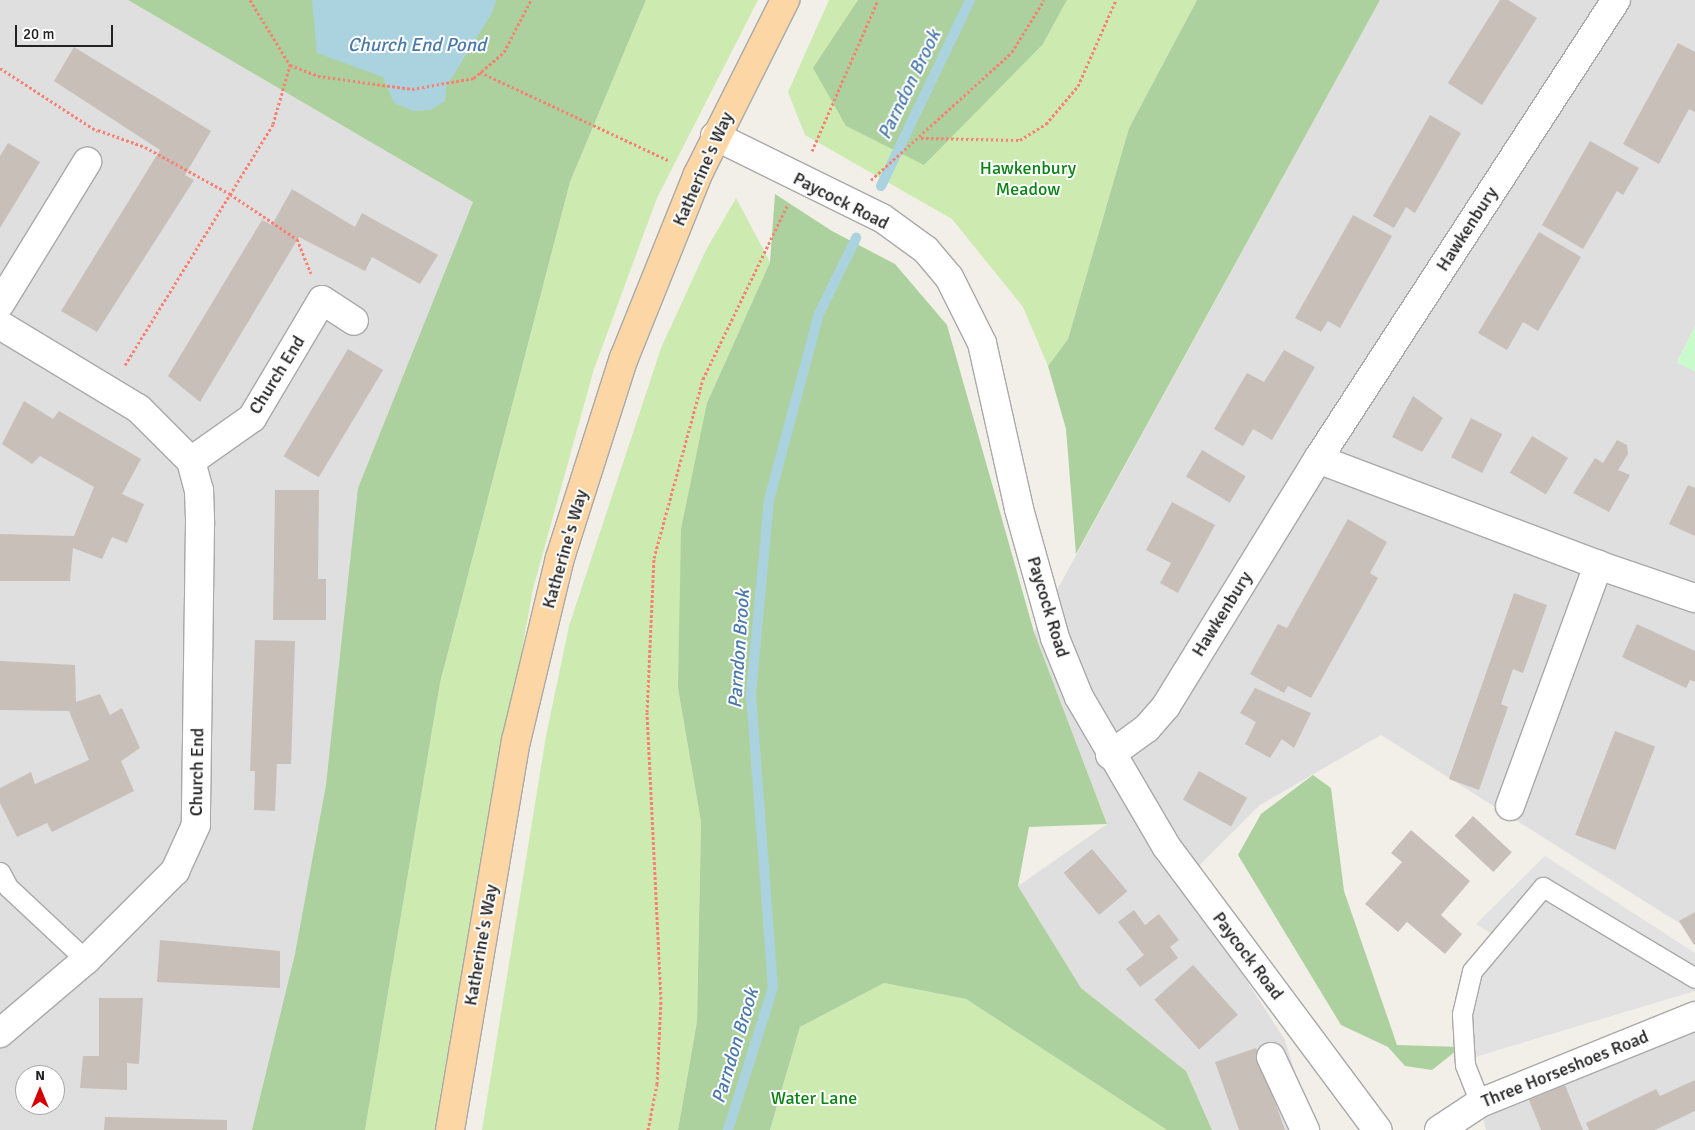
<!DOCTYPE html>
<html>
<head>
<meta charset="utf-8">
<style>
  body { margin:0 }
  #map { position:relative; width:1695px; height:1130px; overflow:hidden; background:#f2efe9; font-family:Signika,sans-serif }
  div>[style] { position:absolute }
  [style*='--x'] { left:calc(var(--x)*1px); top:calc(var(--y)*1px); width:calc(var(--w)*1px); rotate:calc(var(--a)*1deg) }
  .residential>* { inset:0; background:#e0dfdf }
  .grass>* { inset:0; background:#cdebb0 }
  .forest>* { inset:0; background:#add19e }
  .park>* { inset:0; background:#c8facc }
  .parking>* { inset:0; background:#e2e2e2 }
  .water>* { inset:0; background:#aad3df }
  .stream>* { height:10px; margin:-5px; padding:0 5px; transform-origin:5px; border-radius:5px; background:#aad3df }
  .building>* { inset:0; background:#c7bfb8; transform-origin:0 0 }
  .path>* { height:3px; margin-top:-1.5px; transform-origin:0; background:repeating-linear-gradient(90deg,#fa8072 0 2.5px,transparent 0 5px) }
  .roads { filter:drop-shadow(1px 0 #a9a9a9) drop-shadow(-1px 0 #a9a9a9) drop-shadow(0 1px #a9a9a9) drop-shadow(0 -1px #a9a9a9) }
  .service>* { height:19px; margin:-9.5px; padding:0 9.5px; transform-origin:9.5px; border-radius:9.5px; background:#fff }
  .minor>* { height:28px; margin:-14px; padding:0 14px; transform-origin:14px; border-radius:14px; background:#fff }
  .primary>* { height:28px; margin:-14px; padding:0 14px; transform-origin:14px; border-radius:14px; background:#fcd6a4 }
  span { translate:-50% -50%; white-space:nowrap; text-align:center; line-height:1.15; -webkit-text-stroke:4px #fff; paint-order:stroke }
  .street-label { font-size:18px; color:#222 }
  .park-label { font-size:18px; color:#0c8416 }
  .water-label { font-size:19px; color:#4a7aab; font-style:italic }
  .north { position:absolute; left:15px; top:1065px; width:50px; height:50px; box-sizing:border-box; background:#fff; border:1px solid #a7a7a7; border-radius:50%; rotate:0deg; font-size:14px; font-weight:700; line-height:20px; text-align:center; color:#222 }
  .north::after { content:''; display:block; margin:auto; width:18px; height:22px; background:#d40000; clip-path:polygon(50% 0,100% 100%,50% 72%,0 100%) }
  .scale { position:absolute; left:15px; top:25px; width:98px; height:22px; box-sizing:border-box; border:2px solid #222; border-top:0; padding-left:6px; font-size:15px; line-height:18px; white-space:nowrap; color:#222; -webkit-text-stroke:4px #fff; paint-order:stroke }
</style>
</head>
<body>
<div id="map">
  <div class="residential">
    <div style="clip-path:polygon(evenodd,0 0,128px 0,473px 202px,306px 1130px,0 1130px,0 0,25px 1075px,55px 1075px,55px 1105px,25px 1105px,25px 1075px)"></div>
    <div style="clip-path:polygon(1380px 0,1695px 0,1695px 326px,1677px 362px,1695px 371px,1695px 933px,1381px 735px,1260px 805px,1183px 882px,1285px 1040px,1313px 1130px,1212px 1130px,1186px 1071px,1081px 988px,1018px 886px,1107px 824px,1034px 632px)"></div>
    <div style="clip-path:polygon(1695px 1028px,1695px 1130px,1486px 1130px,1481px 1110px)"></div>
  </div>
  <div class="grass">
    <div style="clip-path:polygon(646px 0,758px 0,657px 198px,594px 369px,533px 589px,435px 1130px,365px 1130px,440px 683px,570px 182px)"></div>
    <div style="clip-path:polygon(829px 0,858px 0,814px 69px,1043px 44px,1067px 0,1197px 0,1129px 128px,1068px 339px,1048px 366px,1023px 307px,952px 219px,805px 135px,788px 92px)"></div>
    <div style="clip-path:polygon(736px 198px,770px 262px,707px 403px,678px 688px,701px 822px,697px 1021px,678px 1130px,482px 1130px,546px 736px,569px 626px,661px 348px,706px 250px)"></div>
    <div style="clip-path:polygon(884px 983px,966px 999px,1167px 1130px,770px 1130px,800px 1027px)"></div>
  </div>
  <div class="forest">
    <div style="clip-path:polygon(128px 0,646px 0,570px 182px,440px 683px,365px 1130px,252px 1130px,295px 954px,326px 785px,358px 488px,473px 202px)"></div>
    <div style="clip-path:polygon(858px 0,1067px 0,1043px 44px,924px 165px,846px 126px,813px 68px)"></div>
    <div style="clip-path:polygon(1197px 0,1380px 0,1076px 554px,1066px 429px,1048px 366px,1068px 339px,1129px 128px)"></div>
    <div style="clip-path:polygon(775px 194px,832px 231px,895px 264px,947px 325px,1034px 632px,1107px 824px,1029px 827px,1018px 886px,1081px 988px,1186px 1071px,1212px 1130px,1167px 1130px,966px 999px,884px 983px,800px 1027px,770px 1130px,678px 1130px,697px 1021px,701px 822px,678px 688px,681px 529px,707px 403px,770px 262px)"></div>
    <div style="clip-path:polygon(1313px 775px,1331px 788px,1344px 891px,1397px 1045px,1461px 1047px,1432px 1070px,1405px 1066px,1388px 1047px,1341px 1025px,1238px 855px,1261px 814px)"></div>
  </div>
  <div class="park">
    <div style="clip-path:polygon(1695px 326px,1695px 371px,1677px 363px)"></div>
  </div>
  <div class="parking">
    <div style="clip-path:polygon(1545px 856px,1695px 953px,1695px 991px,1465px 1060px,1468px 999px,1497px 937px,1476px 924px)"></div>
  </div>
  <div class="water">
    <div style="clip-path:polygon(312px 0,496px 0,492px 13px,446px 87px,445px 101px,431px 110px,413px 111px,394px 103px,383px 77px,317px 53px)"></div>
  </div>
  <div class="stream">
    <div style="--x:881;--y:186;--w:206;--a:-64.4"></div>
    <div style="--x:728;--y:1130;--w:150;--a:-72.5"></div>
    <div style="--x:773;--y:987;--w:294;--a:-94.3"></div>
    <div style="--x:751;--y:694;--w:195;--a:-84.7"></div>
    <div style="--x:769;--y:500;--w:193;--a:-75"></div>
    <div style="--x:819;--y:314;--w:85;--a:-64"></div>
  </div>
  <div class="building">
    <div style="clip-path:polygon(1500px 0,1508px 0,1537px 18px,1482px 105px,1448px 83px)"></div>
    <div style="clip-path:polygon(1678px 43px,1695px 52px,1695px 112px,1689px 109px,1659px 164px,1623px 144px)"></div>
    <div style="clip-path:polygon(74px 47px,211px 131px,185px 175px,194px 180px,97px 332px,61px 311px,160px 150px,54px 81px)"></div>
    <div style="clip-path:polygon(1430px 115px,1461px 133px,1415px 213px,1406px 207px,1394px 228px,1373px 216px)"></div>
    <div style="clip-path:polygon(1590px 141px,1639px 168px,1623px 195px,1617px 191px,1583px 249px,1542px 225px)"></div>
    <div style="clip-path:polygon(8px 143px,40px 162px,0 228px,0 156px)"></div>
    <div style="clip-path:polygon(292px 189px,355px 227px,362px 213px,438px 255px,420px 284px,372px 257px,365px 271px,299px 237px,200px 402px,168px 376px,262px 220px,272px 225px)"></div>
    <div style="clip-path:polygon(1353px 215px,1392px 236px,1340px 328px,1328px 321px,1321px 332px,1295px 318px)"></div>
    <div style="clip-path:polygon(1539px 232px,1581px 257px,1538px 331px,1523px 322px,1507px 350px,1478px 333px)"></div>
    <div style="left:348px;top:349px;width:41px;height:125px;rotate:31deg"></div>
    <div style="clip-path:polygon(1284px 350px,1315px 367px,1272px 440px,1253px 429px,1243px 446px,1214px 429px,1247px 373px,1264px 382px)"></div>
    <div style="clip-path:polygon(1413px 396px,1443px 418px,1422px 452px,1392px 437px)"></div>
    <div style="clip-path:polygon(24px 401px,53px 419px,59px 411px,141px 459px,122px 494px,144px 504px,127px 543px,112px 537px,102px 559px,73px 548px,70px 581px,0 581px,0 534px,74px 536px,94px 487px,40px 456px,32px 464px,2px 444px)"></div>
    <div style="left:1471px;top:418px;width:35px;height:44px;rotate:27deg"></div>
    <div style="left:1532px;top:436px;width:42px;height:43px;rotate:31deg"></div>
    <div style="clip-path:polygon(1617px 440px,1627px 445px,1628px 454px,1618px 470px,1630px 475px,1609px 512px,1573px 493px,1595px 458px,1603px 463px)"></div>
    <div style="left:1202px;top:450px;width:51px;height:31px;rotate:31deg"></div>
    <div style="clip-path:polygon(1688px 485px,1695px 488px,1695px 536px,1669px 524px)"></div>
    <div style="clip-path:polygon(275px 490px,319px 490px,318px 579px,326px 579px,326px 620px,273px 620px)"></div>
    <div style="clip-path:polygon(1172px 502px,1215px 525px,1178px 593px,1160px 583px,1171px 563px,1146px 550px)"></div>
    <div style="clip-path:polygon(1348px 519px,1387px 542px,1370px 573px,1378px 578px,1311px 698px,1288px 686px,1284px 693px,1250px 674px,1278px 624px,1287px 628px)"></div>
    <div style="clip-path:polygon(1514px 593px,1547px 605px,1523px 673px,1513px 669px,1501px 704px,1508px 707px,1479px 790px,1449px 779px)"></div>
    <div style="clip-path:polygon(1637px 624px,1695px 651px,1695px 682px,1690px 680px,1686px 688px,1622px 657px)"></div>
    <div style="clip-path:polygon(255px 640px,295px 641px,291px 764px,277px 764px,275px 811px,254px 810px,255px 771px,250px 771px)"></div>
    <div style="clip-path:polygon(0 661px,75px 665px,76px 702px,100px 694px,110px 715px,122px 708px,140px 748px,121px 761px,134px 791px,52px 832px,47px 823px,17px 837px,0 803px,0 788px,31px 772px,35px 784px,89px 760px,69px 711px,0 710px)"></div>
    <div style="clip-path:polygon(1255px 688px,1311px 713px,1294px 748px,1282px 739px,1270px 758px,1245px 744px,1256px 722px,1240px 713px)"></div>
    <div style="left:1615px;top:731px;width:43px;height:111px;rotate:21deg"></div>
    <div style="left:1199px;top:771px;width:55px;height:33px;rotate:29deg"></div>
    <div style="left:1473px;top:816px;width:53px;height:27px;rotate:43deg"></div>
    <div style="clip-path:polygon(1411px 830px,1470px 881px,1441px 915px,1462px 934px,1445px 954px,1407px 922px,1398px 932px,1365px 904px,1402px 862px,1391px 853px)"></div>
    <div style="left:1092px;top:849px;width:55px;height:37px;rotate:50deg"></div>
    <div style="clip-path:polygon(1134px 910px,1145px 925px,1159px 914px,1179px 940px,1170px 947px,1178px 958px,1140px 987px,1126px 969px,1144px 955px,1118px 922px)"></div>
    <div style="clip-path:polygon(1695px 912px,1695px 944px,1694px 945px,1679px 921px)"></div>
    <div style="clip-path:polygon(160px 940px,280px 951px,280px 988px,157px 982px)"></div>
    <div style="left:1193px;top:965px;width:67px;height:52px;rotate:48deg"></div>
    <div style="clip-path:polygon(99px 998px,143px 998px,139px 1064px,127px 1063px,127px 1090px,80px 1088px,83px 1056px,99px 1056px)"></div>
    <div style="clip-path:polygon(1256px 1048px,1285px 1130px,1239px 1130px,1215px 1062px)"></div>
    <div style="clip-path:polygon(1695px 1080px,1695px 1111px,1655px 1130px,1589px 1130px,1586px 1123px,1656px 1089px,1660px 1096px)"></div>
    <div style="clip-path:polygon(1565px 1085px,1583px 1130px,1541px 1130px,1529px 1100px)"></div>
    <div style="clip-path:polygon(105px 1117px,227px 1120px,227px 1130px,104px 1130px)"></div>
  </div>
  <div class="path">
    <div style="--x:250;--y:0;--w:76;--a:58.4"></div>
    <div style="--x:290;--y:65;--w:30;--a:21"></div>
    <div style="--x:318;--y:76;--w:95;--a:7.9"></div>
    <div style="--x:412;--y:89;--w:63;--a:-10.1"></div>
    <div style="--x:474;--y:78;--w:40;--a:-41"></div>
    <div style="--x:504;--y:52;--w:59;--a:-62.6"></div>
    <div style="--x:0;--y:68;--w:116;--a:33"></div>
    <div style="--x:480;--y:72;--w:210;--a:25.1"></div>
    <div style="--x:98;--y:130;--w:50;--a:19.9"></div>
    <div style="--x:145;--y:147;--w:97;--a:28.9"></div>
    <div style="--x:230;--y:194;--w:81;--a:33.9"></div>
    <div style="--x:297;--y:239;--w:37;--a:68"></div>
    <div style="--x:921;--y:138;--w:99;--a:1.2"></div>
    <div style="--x:1020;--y:140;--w:31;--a:-32"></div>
    <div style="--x:1046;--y:124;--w:50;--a:-49.9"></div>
    <div style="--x:1078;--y:86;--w:94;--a:-66.2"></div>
    <div style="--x:812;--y:151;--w:165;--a:-66.4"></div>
    <div style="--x:871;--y:180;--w:190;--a:-42.2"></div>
    <div style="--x:1012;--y:52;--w:61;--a:-58.4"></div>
    <div style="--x:125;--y:365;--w:283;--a:-58.4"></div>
    <div style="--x:273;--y:124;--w:61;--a:-73.9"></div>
    <div style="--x:648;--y:1130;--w:47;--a:-78.9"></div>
    <div style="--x:657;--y:1084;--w:85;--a:-87.3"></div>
    <div style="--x:661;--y:999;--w:287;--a:-92.8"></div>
    <div style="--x:647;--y:712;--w:154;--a:-87.4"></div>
    <div style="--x:654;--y:558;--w:186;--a:-74.7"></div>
    <div style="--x:703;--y:379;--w:195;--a:-64.1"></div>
  </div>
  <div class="roads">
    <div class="service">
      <div style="--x:0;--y:872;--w:17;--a:62"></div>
      <div style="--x:8;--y:887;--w:107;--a:43.1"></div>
      <div style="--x:1480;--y:1103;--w:41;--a:-111.5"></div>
      <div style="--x:1465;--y:1065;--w:51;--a:-93.4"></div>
      <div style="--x:1462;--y:1014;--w:44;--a:-76.9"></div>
      <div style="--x:1472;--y:971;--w:110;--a:-49.8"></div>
      <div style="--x:1543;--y:887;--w:177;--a:30.9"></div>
    </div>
    <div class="minor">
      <div style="--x:715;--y:136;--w:186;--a:26.2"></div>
      <div style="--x:882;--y:218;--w:54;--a:36"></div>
      <div style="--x:926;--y:250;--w:35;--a:50"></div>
      <div style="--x:949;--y:277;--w:74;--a:63.4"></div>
      <div style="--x:982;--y:343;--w:170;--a:77.4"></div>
      <div style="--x:1019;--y:509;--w:134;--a:74.4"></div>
      <div style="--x:1055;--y:638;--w:64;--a:67.9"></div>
      <div style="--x:1079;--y:697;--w:173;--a:59.7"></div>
      <div style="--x:1166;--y:846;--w:354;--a:53.3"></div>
      <div style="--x:0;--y:304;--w:167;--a:-58.5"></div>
      <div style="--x:0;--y:325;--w:162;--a:31.1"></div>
      <div style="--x:139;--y:409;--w:74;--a:45"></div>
      <div style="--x:191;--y:461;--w:30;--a:75"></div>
      <div style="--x:199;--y:490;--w:34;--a:88"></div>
      <div style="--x:200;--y:524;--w:301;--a:90.8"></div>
      <div style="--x:196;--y:825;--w:51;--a:114.5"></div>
      <div style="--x:175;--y:871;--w:126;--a:135"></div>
      <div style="--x:86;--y:960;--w:113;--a:139.7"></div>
      <div style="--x:1318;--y:459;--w:299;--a:20.7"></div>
      <div style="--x:1598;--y:565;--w:102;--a:18.8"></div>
      <div style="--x:191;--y:461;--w:75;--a:-35.2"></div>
      <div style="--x:252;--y:418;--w:137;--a:-59.3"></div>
      <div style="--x:322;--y:300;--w:38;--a:33"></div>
      <div style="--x:1110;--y:755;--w:46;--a:-36.1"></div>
      <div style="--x:1147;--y:728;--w:29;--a:-49"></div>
      <div style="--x:1166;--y:706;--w:290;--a:-58.4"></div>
      <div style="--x:1318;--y:459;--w:547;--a:-57.01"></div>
      <div style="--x:1510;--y:806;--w:257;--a:-69.9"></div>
      <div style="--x:1271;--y:1057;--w:81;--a:65"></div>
      <div style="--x:1439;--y:1130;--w:49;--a:-33.4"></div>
      <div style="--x:1480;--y:1103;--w:232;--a:-22"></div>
    </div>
    <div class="primary">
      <div style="--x:450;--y:1130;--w:395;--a:-80.4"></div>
      <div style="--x:516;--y:741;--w:188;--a:-76.5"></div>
      <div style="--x:560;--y:558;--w:210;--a:-72.3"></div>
      <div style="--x:624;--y:358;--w:198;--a:-68.1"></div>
      <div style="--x:698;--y:174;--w:195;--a:-63.4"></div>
    </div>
  </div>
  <div class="street-label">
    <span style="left:703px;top:169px;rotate:-66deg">Katherine's Way</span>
    <span style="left:841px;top:201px;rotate:27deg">Paycock Road</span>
    <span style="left:1467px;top:229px;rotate:-57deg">Hawkenbury</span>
    <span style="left:277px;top:375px;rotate:-58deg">Church End</span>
    <span style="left:565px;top:549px;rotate:-74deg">Katherine's Way</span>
    <span style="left:1048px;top:607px;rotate:73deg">Paycock Road</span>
    <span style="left:1222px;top:614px;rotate:-58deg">Hawkenbury</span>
    <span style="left:197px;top:772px;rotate:-89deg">Church End</span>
    <span style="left:481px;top:945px;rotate:-80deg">Katherine's Way</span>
    <span style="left:1248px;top:956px;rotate:53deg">Paycock Road</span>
    <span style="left:1565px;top:1069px;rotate:-22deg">Three Horseshoes Road</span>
  </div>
  <div class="park-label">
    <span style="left:1028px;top:179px">Hawkenbury<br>Meadow</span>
    <span style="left:814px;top:1098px">Water Lane</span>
  </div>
  <div class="water-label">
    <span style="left:417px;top:46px">Church End Pond</span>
    <span style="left:910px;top:85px;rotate:-64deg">Parndon Brook</span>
    <span style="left:740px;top:649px;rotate:-86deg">Parndon Brook</span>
    <span style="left:736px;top:1046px;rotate:-73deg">Parndon Brook</span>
  </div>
  <div class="north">N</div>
  <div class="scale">20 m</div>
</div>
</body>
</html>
